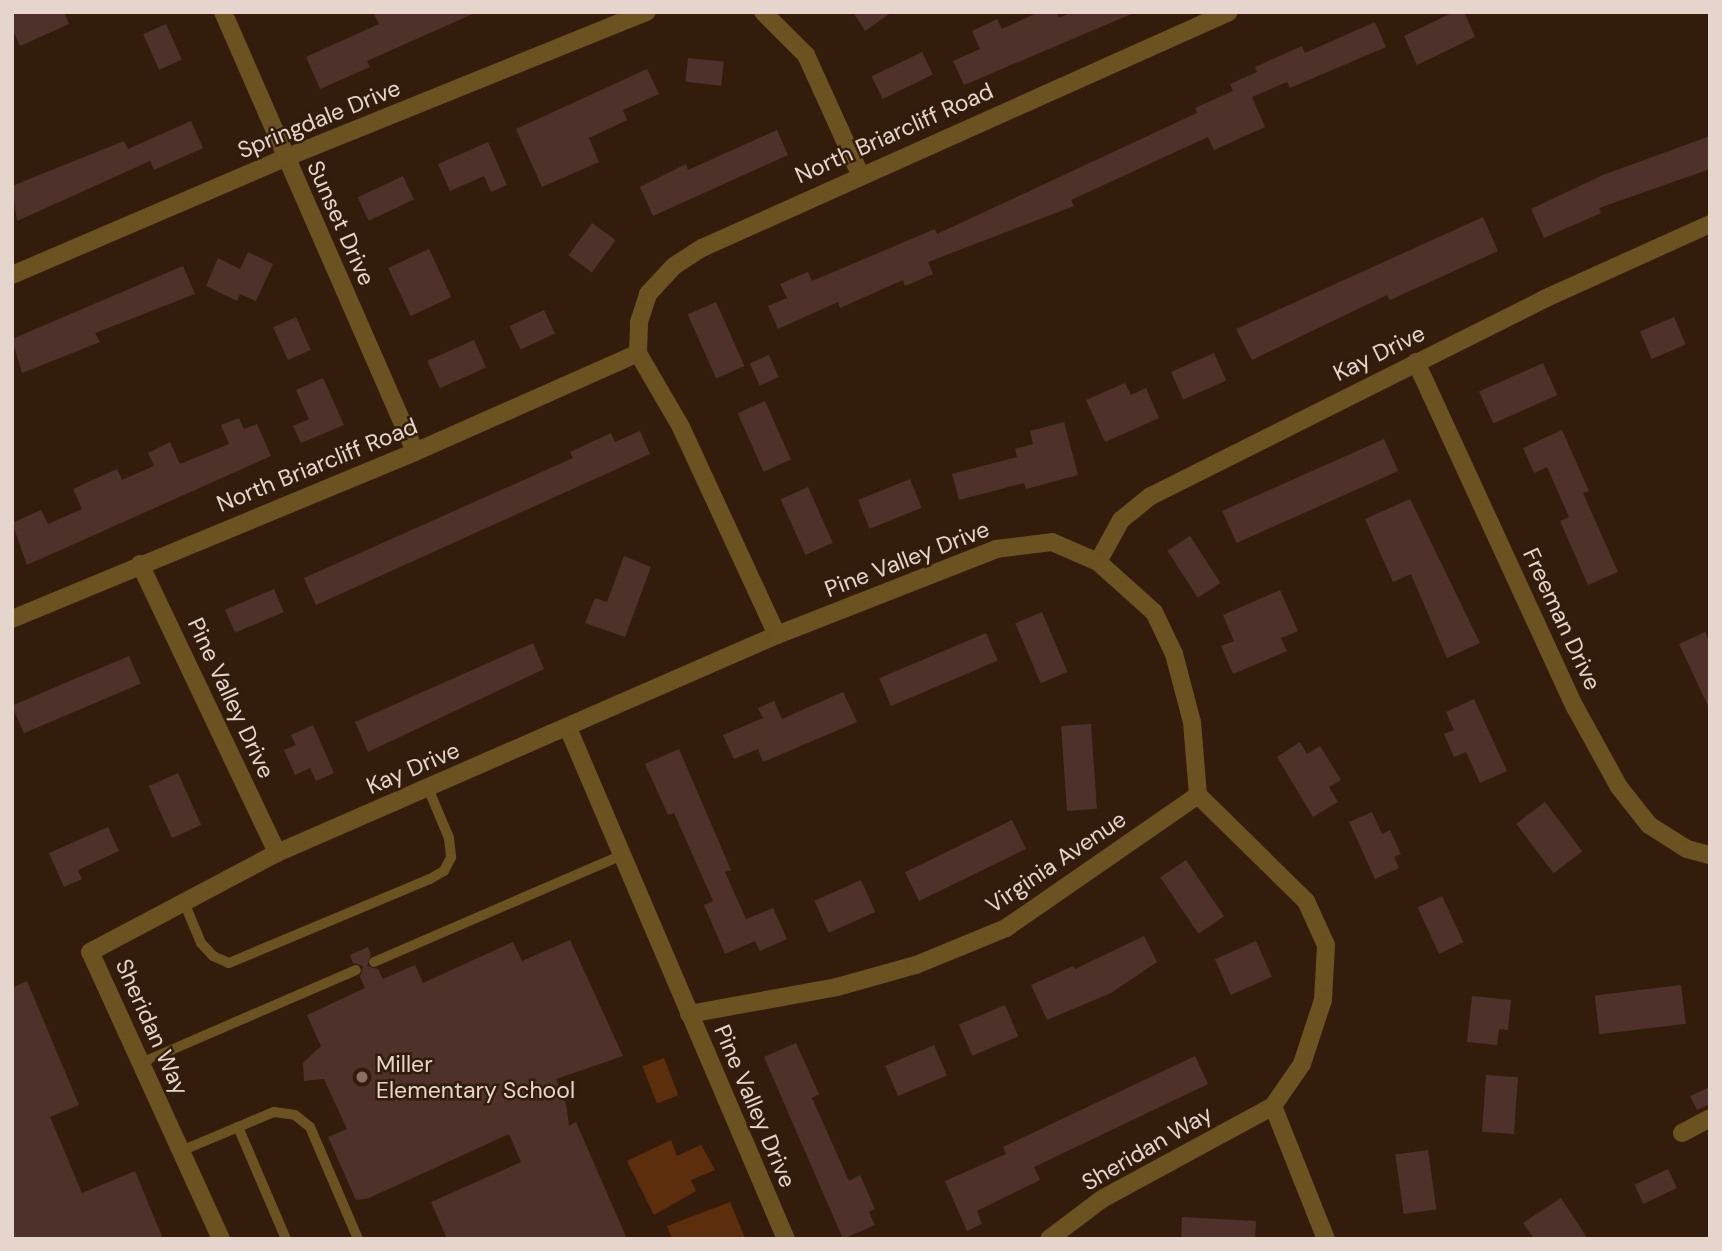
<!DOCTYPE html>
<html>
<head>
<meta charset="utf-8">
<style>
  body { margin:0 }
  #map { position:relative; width:1722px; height:1251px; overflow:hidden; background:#331c0c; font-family:"DM Sans",sans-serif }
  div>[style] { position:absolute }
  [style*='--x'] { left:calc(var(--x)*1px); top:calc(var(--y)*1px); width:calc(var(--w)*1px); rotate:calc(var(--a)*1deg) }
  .green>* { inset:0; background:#5c2e0c; transform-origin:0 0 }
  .building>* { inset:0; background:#4f312b; transform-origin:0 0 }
  .lane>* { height:10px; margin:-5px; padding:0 5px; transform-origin:5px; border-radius:5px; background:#6b5221 }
  .street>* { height:18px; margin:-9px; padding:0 9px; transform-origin:9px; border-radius:9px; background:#6b5221 }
  .dots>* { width:19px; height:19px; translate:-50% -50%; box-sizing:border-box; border:4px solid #331c0c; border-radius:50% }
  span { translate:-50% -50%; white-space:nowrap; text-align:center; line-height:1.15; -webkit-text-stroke:5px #331c0c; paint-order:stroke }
  .street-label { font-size:23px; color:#e6d5cc }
  .poi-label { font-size:23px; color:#e6d5cc }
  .left { translate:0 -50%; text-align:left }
  .frame { position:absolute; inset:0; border:14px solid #e6d5cc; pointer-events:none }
</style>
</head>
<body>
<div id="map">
  <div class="green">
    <div style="left:664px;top:1058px;width:40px;height:23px;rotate:69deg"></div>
    <div style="clip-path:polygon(671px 1140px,677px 1156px,701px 1145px,715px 1170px,691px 1180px,696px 1191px,654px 1215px,627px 1161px)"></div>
    <div style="clip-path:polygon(730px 1202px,745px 1238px,672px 1239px,667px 1226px)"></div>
  </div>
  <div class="building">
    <div style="clip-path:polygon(12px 12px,64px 12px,69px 24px,20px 46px,12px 29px)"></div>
    <div style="clip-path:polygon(373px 12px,477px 12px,367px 61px,370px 67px,320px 89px,306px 57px,379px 24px)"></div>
    <div style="clip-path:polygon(853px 12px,892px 12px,865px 31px)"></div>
    <div style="clip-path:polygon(1039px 12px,1057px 12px,1059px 18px,1072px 12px,1136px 12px,964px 85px,953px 61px,980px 49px,972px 31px,997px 19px,1002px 29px)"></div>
    <div style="clip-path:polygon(1454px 12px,1464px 12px,1475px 37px,1417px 65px,1404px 36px)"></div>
    <div style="clip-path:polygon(1375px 22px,1386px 47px,1290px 88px,1287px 82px,1252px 97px,1265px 127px,1214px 150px,1208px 137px,1071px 200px,1074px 206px,928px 262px,933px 274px,905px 286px,903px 280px,840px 308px,838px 302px,778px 329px,768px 306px,787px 298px,780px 284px,808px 272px,812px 281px,935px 229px,937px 234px,1197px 113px,1195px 108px,1233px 91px,1230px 84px,1257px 72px,1255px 67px,1302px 46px,1305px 53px)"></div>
    <div style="left:166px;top:24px;width:39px;height:25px;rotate:66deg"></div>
    <div style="left:922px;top:52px;width:25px;height:56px;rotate:64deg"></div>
    <div style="left:688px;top:58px;width:36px;height:24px;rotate:6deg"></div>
    <div style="clip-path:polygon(647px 69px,659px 94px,623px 110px,627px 120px,589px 138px,599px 162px,542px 187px,516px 129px)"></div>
    <div style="clip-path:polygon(191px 121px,203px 148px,154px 170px,150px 161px,17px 221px,12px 186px,124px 141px,128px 149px)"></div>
    <div style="clip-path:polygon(777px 130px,788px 155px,653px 216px,640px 187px,686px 164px,688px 170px)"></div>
    <div style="clip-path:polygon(1710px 136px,1710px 169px,1599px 208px,1601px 213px,1544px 238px,1531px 209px,1603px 175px)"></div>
    <div style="clip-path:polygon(488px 142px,507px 185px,491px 192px,484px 176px,450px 191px,438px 164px)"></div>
    <div style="left:403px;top:176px;width:26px;height:50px;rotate:65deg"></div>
    <div style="clip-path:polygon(1483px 217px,1498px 251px,1390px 300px,1387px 295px,1252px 360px,1236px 329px)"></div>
    <div style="left:592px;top:223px;width:29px;height:40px;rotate:36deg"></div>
    <div style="left:429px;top:249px;width:53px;height:45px;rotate:65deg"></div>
    <div style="clip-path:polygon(248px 252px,273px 264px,256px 301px,240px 294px,237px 301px,206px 286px,218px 258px,240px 269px)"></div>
    <div style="clip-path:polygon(183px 266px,195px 294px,95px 333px,100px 342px,22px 373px,12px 339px)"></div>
    <div style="left:716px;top:302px;width:70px;height:31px;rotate:66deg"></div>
    <div style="left:544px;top:310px;width:26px;height:38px;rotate:65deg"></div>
    <div style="left:296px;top:317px;width:36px;height:25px;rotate:66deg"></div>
    <div style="left:1674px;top:317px;width:30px;height:37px;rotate:67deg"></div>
    <div style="left:474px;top:340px;width:30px;height:51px;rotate:66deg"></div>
    <div style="left:1214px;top:353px;width:30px;height:47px;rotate:66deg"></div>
    <div style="left:769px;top:355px;width:24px;height:21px;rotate:66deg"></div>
    <div style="left:1543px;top:363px;width:35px;height:70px;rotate:66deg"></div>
    <div style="clip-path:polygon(323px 378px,344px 425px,301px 443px,293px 426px,309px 419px,296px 390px)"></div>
    <div style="clip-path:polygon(1125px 383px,1131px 395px,1146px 388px,1159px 418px,1105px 442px,1086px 400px)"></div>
    <div style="left:765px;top:401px;width:64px;height:30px;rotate:66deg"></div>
    <div style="clip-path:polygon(239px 418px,244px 429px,257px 424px,271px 456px,27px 565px,12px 523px,41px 510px,48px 524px,82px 509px,73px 489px,117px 469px,122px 480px,154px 466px,148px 453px,170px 442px,180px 464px,229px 444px,221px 425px)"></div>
    <div style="clip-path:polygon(1064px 422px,1078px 475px,1026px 489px,1024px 483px,959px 500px,952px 474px,1017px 457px,1015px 449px,1033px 444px,1030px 431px)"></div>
    <div style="clip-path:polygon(1562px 430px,1589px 491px,1583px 493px,1618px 572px,1588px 585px,1560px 521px,1569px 517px,1547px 467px,1534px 473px,1523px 448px)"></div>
    <div style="clip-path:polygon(640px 431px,650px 454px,316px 605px,304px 578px,573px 458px,570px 452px,611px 433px,615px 442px)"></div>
    <div style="left:1384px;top:439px;width:35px;height:177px;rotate:66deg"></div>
    <div style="left:910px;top:479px;width:31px;height:56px;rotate:68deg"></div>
    <div style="left:808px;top:487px;width:61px;height:30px;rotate:66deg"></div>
    <div style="clip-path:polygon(1410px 499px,1480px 643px,1447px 658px,1411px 574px,1393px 582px,1365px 519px)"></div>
    <div style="left:1190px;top:536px;width:56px;height:27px;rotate:57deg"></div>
    <div style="clip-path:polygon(624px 556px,651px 567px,625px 637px,585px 623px,595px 598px,607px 602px)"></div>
    <div style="left:274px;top:589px;width:25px;height:53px;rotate:67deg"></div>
    <div style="clip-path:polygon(1280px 590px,1298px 631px,1281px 638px,1287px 651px,1233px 674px,1221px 646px,1234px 641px,1223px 615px)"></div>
    <div style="left:1042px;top:612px;width:65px;height:29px;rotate:67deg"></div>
    <div style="clip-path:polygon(1705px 632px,1710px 642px,1710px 710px,1679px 644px)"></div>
    <div style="left:986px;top:633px;width:30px;height:116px;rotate:67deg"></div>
    <div style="clip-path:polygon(533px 643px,544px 669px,368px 752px,355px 722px)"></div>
    <div style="left:129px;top:656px;width:30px;height:127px;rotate:67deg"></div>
    <div style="clip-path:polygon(843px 692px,857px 722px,763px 762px,758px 749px,734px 759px,723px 735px,763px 718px,758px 708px,774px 701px,782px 719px)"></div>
    <div style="clip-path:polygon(1474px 699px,1507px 771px,1480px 783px,1466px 752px,1454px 757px,1444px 734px,1454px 730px,1446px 712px)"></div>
    <div style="left:1091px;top:724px;width:85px;height:30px;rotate:86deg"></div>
    <div style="clip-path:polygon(313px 725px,334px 773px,316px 781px,310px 768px,295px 775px,284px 750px,296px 745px,291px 735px)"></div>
    <div style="clip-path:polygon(1300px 742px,1307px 754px,1320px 746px,1341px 780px,1329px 787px,1338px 802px,1313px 817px,1277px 757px)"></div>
    <div style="clip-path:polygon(679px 749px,731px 870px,725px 872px,746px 919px,773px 908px,787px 939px,760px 951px,755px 941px,725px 954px,704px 905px,713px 901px,674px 813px,668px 815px,645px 764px)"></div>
    <div style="left:178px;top:773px;width:57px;height:32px;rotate:66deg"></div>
    <div style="left:1545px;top:802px;width:62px;height:36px;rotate:53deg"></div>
    <div style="clip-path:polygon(1372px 812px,1382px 834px,1390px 830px,1401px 854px,1394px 857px,1399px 868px,1375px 879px,1349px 822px)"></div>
    <div style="left:1012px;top:820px;width:32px;height:119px;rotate:64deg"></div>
    <div style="clip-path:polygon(108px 827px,119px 851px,78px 870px,82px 879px,64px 887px,49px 853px)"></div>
    <div style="left:1186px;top:860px;width:68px;height:31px;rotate:56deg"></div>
    <div style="left:861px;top:880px;width:35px;height:51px;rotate:66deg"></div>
    <div style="left:1442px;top:896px;width:51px;height:27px;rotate:65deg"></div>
    <div style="clip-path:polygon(1144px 936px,1157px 962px,1111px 993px,1047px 1020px,1031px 985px,1073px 966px,1075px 969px)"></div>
    <div style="clip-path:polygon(570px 940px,623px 1056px,556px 1079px,566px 1104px,569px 1126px,576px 1122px,627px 1239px,447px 1239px,431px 1202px,521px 1162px,509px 1134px,369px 1198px,356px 1200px,328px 1137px,347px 1129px,324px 1079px,304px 1081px,303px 1063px,321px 1046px,307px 1015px,365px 988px,360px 977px,363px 966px,353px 963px,350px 955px,368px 947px,371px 955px,367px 966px,378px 969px,383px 979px,415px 965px,423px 983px,513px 942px,522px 961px)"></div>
    <div style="left:1256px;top:941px;width:39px;height:45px;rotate:66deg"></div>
    <div style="clip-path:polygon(27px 981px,79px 1105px,50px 1117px,82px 1193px,135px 1171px,163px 1239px,12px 1239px,12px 988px)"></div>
    <div style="left:1681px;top:985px;width:39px;height:87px;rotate:83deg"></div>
    <div style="clip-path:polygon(1472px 996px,1511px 1000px,1508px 1030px,1499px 1029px,1497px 1045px,1467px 1042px)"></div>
    <div style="left:1005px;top:1005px;width:34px;height:50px;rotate:67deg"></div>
    <div style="clip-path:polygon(796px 1043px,819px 1094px,812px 1098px,849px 1181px,860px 1175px,875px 1209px,869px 1212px,875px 1225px,843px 1239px,764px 1057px)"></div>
    <div style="left:934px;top:1045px;width:33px;height:53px;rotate:67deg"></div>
    <div style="clip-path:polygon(1195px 1056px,1208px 1084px,1034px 1167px,1040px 1180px,977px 1211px,982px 1224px,967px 1231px,945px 1181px,1006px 1154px,1003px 1147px)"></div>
    <div style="left:1486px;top:1075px;width:32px;height:57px;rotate:4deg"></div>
    <div style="clip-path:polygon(1710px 1087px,1710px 1104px,1697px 1110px,1690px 1096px)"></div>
    <div style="left:1428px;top:1150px;width:60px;height:33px;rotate:82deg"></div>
    <div style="left:1668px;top:1169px;width:21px;height:37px;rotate:65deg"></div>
    <div style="clip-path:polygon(1561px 1198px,1588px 1239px,1534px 1239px,1523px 1223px)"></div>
    <div style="clip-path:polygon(1182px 1217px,1256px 1221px,1255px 1239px,1181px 1239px)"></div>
  </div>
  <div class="lane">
    <div style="--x:184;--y:902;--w:44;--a:67.5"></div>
    <div style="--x:201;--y:943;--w:18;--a:47"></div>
    <div style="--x:213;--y:956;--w:17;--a:24"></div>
    <div style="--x:229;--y:963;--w:218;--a:-22.7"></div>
    <div style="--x:430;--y:879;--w:16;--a:-30"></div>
    <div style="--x:444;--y:871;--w:16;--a:-63"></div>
    <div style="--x:451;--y:857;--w:19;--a:-96"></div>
    <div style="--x:449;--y:838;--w:54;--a:-112.8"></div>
    <div style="--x:374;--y:962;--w:270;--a:-23.3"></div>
    <div style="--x:141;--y:1063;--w:234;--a:-23.4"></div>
    <div style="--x:238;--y:1127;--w:122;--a:66.8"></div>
    <div style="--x:181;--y:1151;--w:101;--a:-22.8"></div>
    <div style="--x:274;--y:1112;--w:21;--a:8"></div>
    <div style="--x:295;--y:1115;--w:19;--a:39"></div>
    <div style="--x:310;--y:1127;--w:122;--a:66.8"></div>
  </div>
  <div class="street">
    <div style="--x:223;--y:12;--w:480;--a:66.4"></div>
    <div style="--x:763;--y:12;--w:61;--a:45"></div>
    <div style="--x:806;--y:55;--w:131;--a:65.6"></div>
    <div style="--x:12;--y:275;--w:297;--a:-23.2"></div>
    <div style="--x:285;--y:158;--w:390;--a:-22"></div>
    <div style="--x:1416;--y:362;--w:380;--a:65.3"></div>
    <div style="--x:1575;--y:707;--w:91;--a:61.2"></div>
    <div style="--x:1619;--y:787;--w:48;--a:51.7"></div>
    <div style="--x:1649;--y:825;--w:45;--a:32.3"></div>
    <div style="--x:1687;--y:849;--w:24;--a:15"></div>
    <div style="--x:1098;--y:562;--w:48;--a:-61.3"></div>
    <div style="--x:1121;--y:520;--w:38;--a:-39"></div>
    <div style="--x:1151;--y:496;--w:440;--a:-26.6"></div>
    <div style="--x:1544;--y:299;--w:182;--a:-24.3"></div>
    <div style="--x:140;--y:564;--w:320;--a:64.6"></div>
    <div style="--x:12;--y:619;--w:436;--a:-22.5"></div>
    <div style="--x:415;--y:452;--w:244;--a:-23.9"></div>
    <div style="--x:777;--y:635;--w:229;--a:-114.8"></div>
    <div style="--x:681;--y:427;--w:86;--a:-120.2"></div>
    <div style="--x:638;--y:353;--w:31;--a:-88"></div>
    <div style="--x:639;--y:322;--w:29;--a:-72"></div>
    <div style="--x:648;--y:294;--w:38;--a:-47"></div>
    <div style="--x:674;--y:266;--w:33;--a:-33"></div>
    <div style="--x:702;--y:248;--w:577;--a:-24.12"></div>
    <div style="--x:568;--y:728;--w:556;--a:66.9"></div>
    <div style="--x:689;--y:1014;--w:150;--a:-10.3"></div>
    <div style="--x:837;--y:987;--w:82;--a:-15.6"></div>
    <div style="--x:916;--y:965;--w:97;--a:-22.3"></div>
    <div style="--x:1006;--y:928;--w:234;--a:-34.7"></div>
    <div style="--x:1682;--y:1133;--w:32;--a:-28"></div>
    <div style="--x:221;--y:1239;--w:315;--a:-114.5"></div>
    <div style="--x:90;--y:952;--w:212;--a:-27.9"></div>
    <div style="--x:277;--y:853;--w:545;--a:-23.56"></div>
    <div style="--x:777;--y:635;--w:235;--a:-21.4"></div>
    <div style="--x:996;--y:549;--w:56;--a:-7.1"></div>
    <div style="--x:1052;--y:542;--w:50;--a:23.5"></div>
    <div style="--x:1098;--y:562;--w:75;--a:41.8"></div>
    <div style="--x:1154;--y:612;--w:47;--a:64.5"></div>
    <div style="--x:1174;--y:654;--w:70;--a:75.2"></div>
    <div style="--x:1192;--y:722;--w:73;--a:85.3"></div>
    <div style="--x:1198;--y:795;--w:151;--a:44.5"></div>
    <div style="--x:1306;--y:901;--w:48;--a:65.6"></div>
    <div style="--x:1326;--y:945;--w:55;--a:93.1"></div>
    <div style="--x:1323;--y:1000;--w:67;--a:108.2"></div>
    <div style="--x:1302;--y:1064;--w:51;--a:124.6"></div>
    <div style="--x:1273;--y:1106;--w:143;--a:68.3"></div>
    <div style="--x:1049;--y:1239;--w:66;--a:-37"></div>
    <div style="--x:1102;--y:1199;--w:195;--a:-28.5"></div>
  </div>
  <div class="dots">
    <div style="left:362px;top:1077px;background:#8d6e63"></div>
  </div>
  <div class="street-label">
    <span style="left:319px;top:119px;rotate:-22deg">Springdale Drive</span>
    <span style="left:894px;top:133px;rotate:-24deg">North Briarcliff Road</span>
    <span style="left:341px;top:223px;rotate:66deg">Sunset Drive</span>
    <span style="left:1379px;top:353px;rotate:-26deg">Kay Drive</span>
    <span style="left:317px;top:465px;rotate:-22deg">North Briarcliff Road</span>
    <span style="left:907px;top:559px;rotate:-21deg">Pine Valley Drive</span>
    <span style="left:1562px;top:619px;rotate:65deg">Freeman Drive</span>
    <span style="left:231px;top:698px;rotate:65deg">Pine Valley Drive</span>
    <span style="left:413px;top:768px;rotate:-23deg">Kay Drive</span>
    <span style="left:1056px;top:862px;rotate:-34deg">Virginia Avenue</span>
    <span style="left:152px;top:1027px;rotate:66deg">Sheridan Way</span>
    <span style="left:755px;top:1106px;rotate:67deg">Pine Valley Drive</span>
    <span style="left:1147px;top:1148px;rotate:-30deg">Sheridan Way</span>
  </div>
  <div class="poi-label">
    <span class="left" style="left:376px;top:1077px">Miller<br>Elementary School</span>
  </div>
  <div class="frame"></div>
</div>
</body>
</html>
